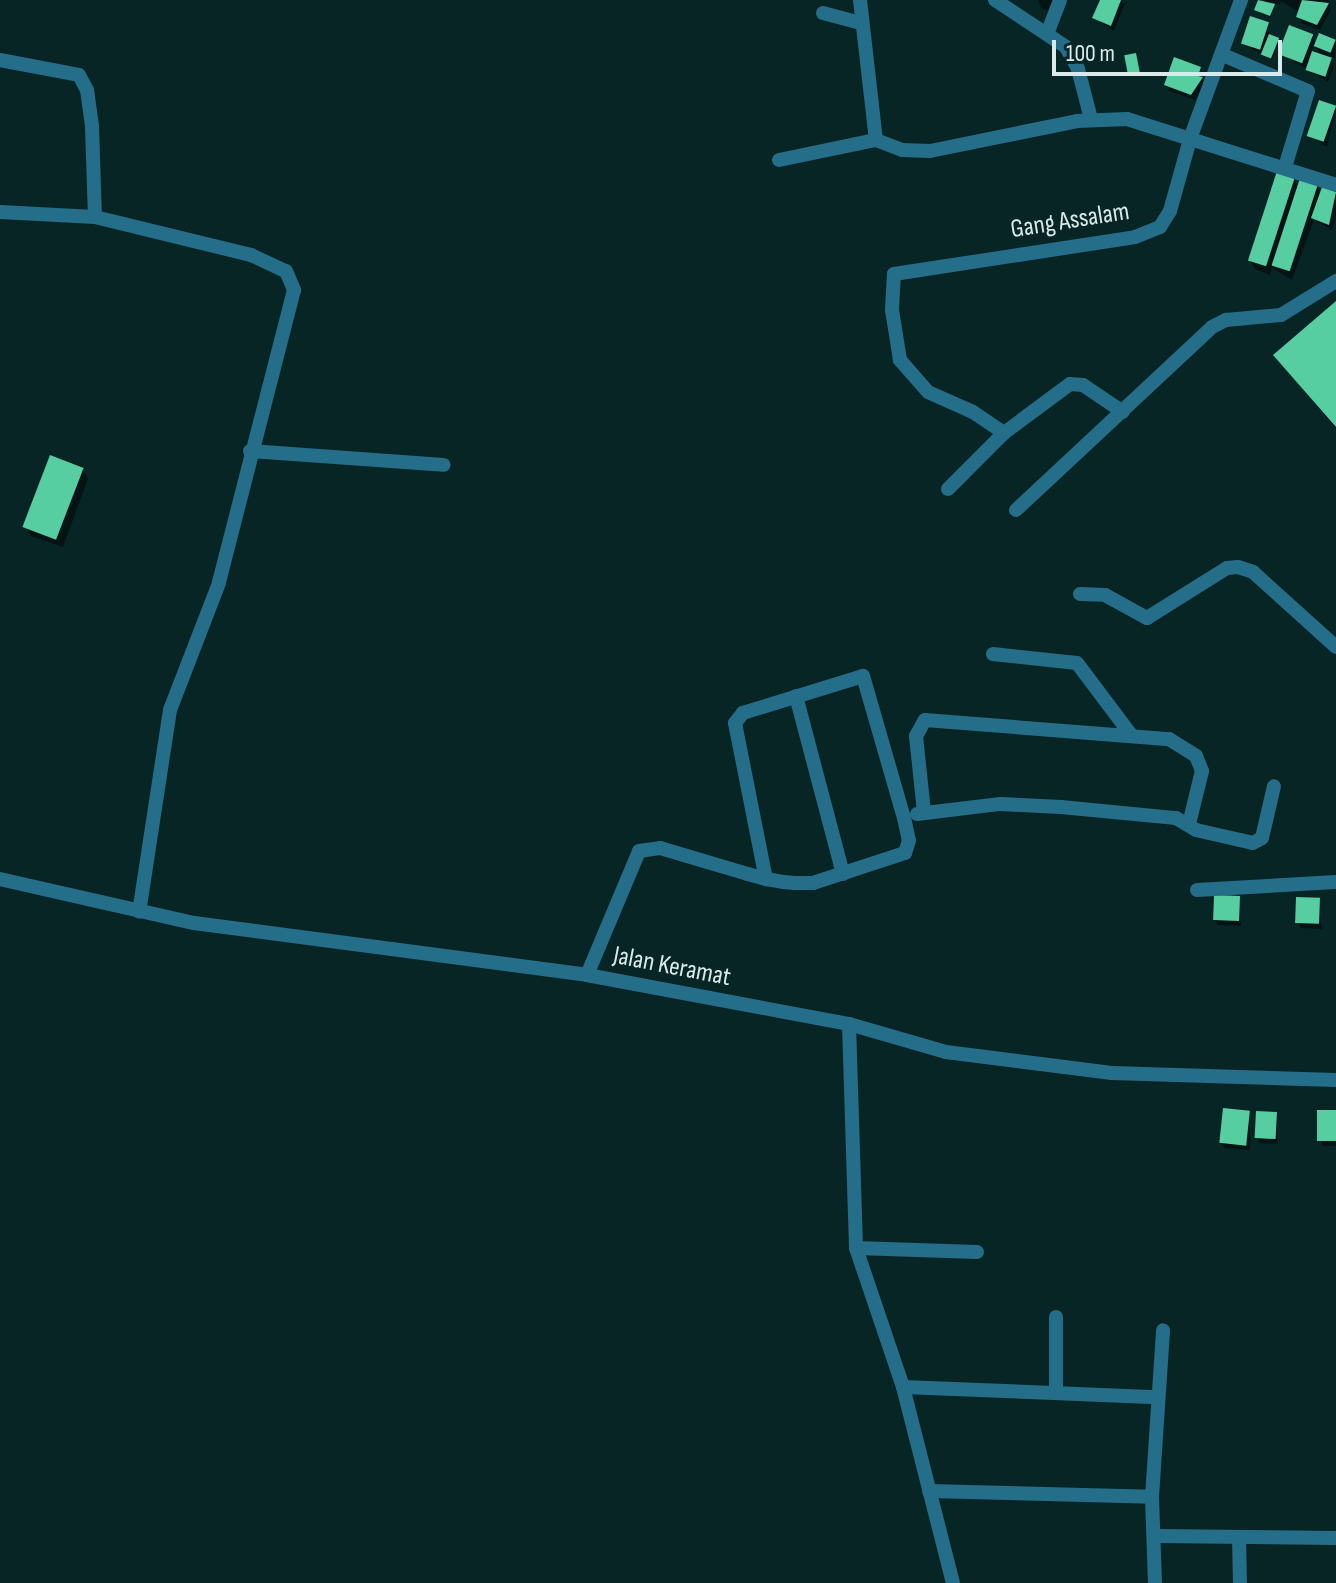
<!DOCTYPE html>
<html>
<head>
<meta charset="utf-8">
<style>
  body { margin:0 }
  #map { position:relative; width:1336px; height:1583px; overflow:hidden; background:#082526; font-family:"Sofia Sans Condensed",sans-serif }
  div>[style] { position:absolute }
  [style*='--x'] { left:calc(var(--x)*1px); top:calc(var(--y)*1px); width:calc(var(--w)*1px); rotate:calc(var(--a)*1deg) }
  .shadow>* { inset:0; background:#0007 }
  .building>* { inset:0; background:#57cda2; transform-origin:0 0 }
  .street>* { height:14px; margin:-7px; padding:0 7px; transform-origin:7px; border-radius:7px; background:#256e89 }
  span { translate:-50% -50%; white-space:nowrap; text-align:center; line-height:1.15; -webkit-text-stroke:8px #082526; paint-order:stroke }
  .street-label { font-size:26px; color:#daeaea }
  .scale { position:absolute; left:1052px; top:40px; width:230px; height:36px; box-sizing:border-box; border:4px solid #daeaea; border-top:0; padding-left:10px; font-size:24px; line-height:28px; white-space:nowrap; color:#daeaea; -webkit-text-stroke:6px #082526; paint-order:stroke }
</style>
</head>
<body>
<div id="map">
  <div class="shadow">
    <div style="clip-path:polygon(1038px 0,1060px 0,1055px 13px,1041px 8px)"></div>
    <div style="clip-path:polygon(1102px 0,1125px 3px,1114px 31px,1094px 18px)"></div>
    <div style="clip-path:polygon(1265px 0,1329px 0,1331px 10px,1320px 30px,1301px 23px,1300px 13px,1281px 1px,1280px 5px,1271px 2px,1271px 17px,1258px 12px)"></div>
    <div style="clip-path:polygon(1268px 24px,1269px 37px,1279px 42px,1272px 60px,1242px 43px)"></div>
    <div style="clip-path:polygon(evenodd,1320px 35px,1336px 42px,1335px 58px,1328px 55px,1334px 66px,1328px 82px,1280px 53px,1312px 36px,1316px 44px,1320px 35px,1314px 44px,1322px 57px,1311px 53px,1314px 44px)"></div>
    <div style="clip-path:polygon(1200px 69px,1205px 85px,1195px 100px,1170px 91px,1166px 85px)"></div>
    <div style="clip-path:polygon(1320px 103px,1336px 109px,1327px 147px,1308px 135px)"></div>
    <div style="clip-path:polygon(1294px 179px,1298px 187px,1317px 186px,1321px 194px,1323px 189px,1336px 194px,1336px 218px,1332px 230px,1314px 220px,1292px 280px,1272px 268px,1270px 275px,1255px 269px,1250px 260px)"></div>
    <div style="clip-path:polygon(1336px 304px,1336px 429px,1276px 356px)"></div>
    <div style="clip-path:polygon(83px 469px,88px 479px,63px 547px,31px 536px,26px 527px)"></div>
    <div style="clip-path:polygon(1239px 898px,1241px 926px,1218px 925px,1214px 919px)"></div>
    <div style="clip-path:polygon(1319px 900px,1322px 929px,1301px 928px,1298px 922px)"></div>
    <div style="clip-path:polygon(1249px 1112px,1250px 1150px,1225px 1148px,1222px 1143px)"></div>
    <div style="clip-path:polygon(1336px 1112px,1336px 1146px,1323px 1146px,1320px 1140px)"></div>
    <div style="clip-path:polygon(1276px 1114px,1278px 1144px,1260px 1143px,1257px 1138px)"></div>
  </div>
  <div class="building">
    <div style="clip-path:polygon(1100px 0,1121px 0,1111px 26px,1092px 18px)"></div>
    <div style="clip-path:polygon(1258px 0,1275px 4px,1270px 16px,1254px 10px)"></div>
    <div style="clip-path:polygon(1302px 0,1329px 3px,1317px 25px,1296px 17px)"></div>
    <div style="left:1250px;top:16px;width:20px;height:29px;rotate:18deg"></div>
    <div style="left:1289px;top:25px;width:26px;height:31px;rotate:21deg"></div>
    <div style="left:1319px;top:33px;width:18px;height:14px;rotate:22deg"></div>
    <div style="left:1269px;top:34px;width:11px;height:22px;rotate:22deg"></div>
    <div style="left:1312px;top:51px;width:21px;height:20px;rotate:19deg"></div>
    <div style="left:1136px;top:53px;width:20px;height:12px;rotate:79deg"></div>
    <div style="clip-path:polygon(1174px 57px,1201px 67px,1198px 76px,1203px 77px,1191px 95px,1164px 85px)"></div>
    <div style="left:1319px;top:100px;width:18px;height:38px;rotate:19deg"></div>
    <div style="left:1277px;top:171px;width:19px;height:94px;rotate:18deg"></div>
    <div style="left:1300px;top:178px;width:19px;height:92px;rotate:18deg"></div>
    <div style="clip-path:polygon(1322px 187px,1336px 192px,1329px 225px,1311px 218px)"></div>
    <div style="clip-path:polygon(1336px 301px,1336px 427px,1273px 355px)"></div>
    <div style="left:50px;top:455px;width:36px;height:77px;rotate:21deg"></div>
    <div style="left:1214px;top:895px;width:26px;height:25px;rotate:2deg"></div>
    <div style="left:1296px;top:897px;width:24px;height:26px;rotate:2deg"></div>
    <div style="left:1223px;top:1108px;width:27px;height:35px;rotate:6deg"></div>
    <div style="left:1317px;top:1110px;width:19px;height:31px"></div>
    <div style="left:1256px;top:1111px;width:21px;height:27px;rotate:3deg"></div>
  </div>
  <div class="street">
    <div style="--x:860;--y:0;--w:141;--a:83.5"></div>
    <div style="--x:995;--y:0;--w:85;--a:33.5"></div>
    <div style="--x:1066;--y:47;--w:25;--a:61"></div>
    <div style="--x:1078;--y:69;--w:52;--a:75.4"></div>
    <div style="--x:823;--y:13;--w:39;--a:15"></div>
    <div style="--x:1047;--y:34;--w:36;--a:-69"></div>
    <div style="--x:1223;--y:55;--w:92;--a:23"></div>
    <div style="--x:1308;--y:91;--w:79;--a:106.8"></div>
    <div style="--x:0;--y:60;--w:80;--a:10.8"></div>
    <div style="--x:79;--y:75;--w:17;--a:62"></div>
    <div style="--x:87;--y:90;--w:37;--a:82"></div>
    <div style="--x:92;--y:127;--w:90;--a:88.1"></div>
    <div style="--x:779;--y:160;--w:99;--a:-11.7"></div>
    <div style="--x:876;--y:140;--w:28;--a:21"></div>
    <div style="--x:902;--y:150;--w:28;--a:2"></div>
    <div style="--x:930;--y:151;--w:150;--a:-11.5"></div>
    <div style="--x:1077;--y:121;--w:50;--a:-2.3"></div>
    <div style="--x:1127;--y:119;--w:219;--a:17.5"></div>
    <div style="--x:0;--y:212;--w:95;--a:3"></div>
    <div style="--x:95;--y:217;--w:161;--a:13.7"></div>
    <div style="--x:251;--y:255;--w:38;--a:25"></div>
    <div style="--x:286;--y:271;--w:21;--a:67"></div>
    <div style="--x:294;--y:290;--w:302;--a:104.4"></div>
    <div style="--x:219;--y:583;--w:136;--a:111.1"></div>
    <div style="--x:170;--y:710;--w:204;--a:98.7"></div>
    <div style="--x:1004;--y:433;--w:37;--a:-146"></div>
    <div style="--x:973;--y:412;--w:49;--a:-156"></div>
    <div style="--x:928;--y:392;--w:43;--a:-131.2"></div>
    <div style="--x:900;--y:360;--w:51;--a:-99.1"></div>
    <div style="--x:892;--y:310;--w:36;--a:-87"></div>
    <div style="--x:894;--y:274;--w:244;--a:-8.7"></div>
    <div style="--x:1135;--y:237;--w:27;--a:-22"></div>
    <div style="--x:1160;--y:227;--w:19;--a:-58"></div>
    <div style="--x:1170;--y:211;--w:78;--a:-74.4"></div>
    <div style="--x:1191;--y:136;--w:145;--a:-69.8"></div>
    <div style="--x:250;--y:451;--w:194;--a:4.1"></div>
    <div style="--x:948;--y:489;--w:79;--a:-45"></div>
    <div style="--x:1004;--y:433;--w:82;--a:-36.6"></div>
    <div style="--x:1070;--y:384;--w:13;--a:4"></div>
    <div style="--x:1083;--y:385;--w:48;--a:34"></div>
    <div style="--x:1016;--y:510;--w:268;--a:-43"></div>
    <div style="--x:1212;--y:327;--w:16;--a:-27"></div>
    <div style="--x:1226;--y:320;--w:55;--a:-5.2"></div>
    <div style="--x:1281;--y:315;--w:65;--a:-31.7"></div>
    <div style="--x:1080;--y:594;--w:25;--a:2"></div>
    <div style="--x:1105;--y:595;--w:48;--a:28.7"></div>
    <div style="--x:1147;--y:618;--w:94;--a:-32"></div>
    <div style="--x:1227;--y:568;--w:11;--a:-5"></div>
    <div style="--x:1238;--y:567;--w:16;--a:18"></div>
    <div style="--x:1253;--y:572;--w:112;--a:42.1"></div>
    <div style="--x:993;--y:654;--w:84;--a:6.1"></div>
    <div style="--x:1077;--y:663;--w:91;--a:53"></div>
    <div style="--x:796;--y:696;--w:184;--a:75.2"></div>
    <div style="--x:924;--y:812;--w:76;--a:-96"></div>
    <div style="--x:916;--y:736;--w:18;--a:-61"></div>
    <div style="--x:925;--y:720;--w:245;--a:4.5"></div>
    <div style="--x:1169;--y:739;--w:32;--a:32"></div>
    <div style="--x:1196;--y:756;--w:16;--a:68"></div>
    <div style="--x:1202;--y:771;--w:55;--a:103.8"></div>
    <div style="--x:917;--y:814;--w:84;--a:-6.9"></div>
    <div style="--x:1000;--y:804;--w:61;--a:2.8"></div>
    <div style="--x:1061;--y:807;--w:116;--a:5.5"></div>
    <div style="--x:1176;--y:818;--w:23;--a:31"></div>
    <div style="--x:1196;--y:830;--w:58;--a:12.8"></div>
    <div style="--x:1253;--y:843;--w:10;--a:-29"></div>
    <div style="--x:1262;--y:838;--w:53;--a:-77"></div>
    <div style="--x:0;--y:879;--w:199;--a:12.8"></div>
    <div style="--x:194;--y:923;--w:396;--a:7.5"></div>
    <div style="--x:587;--y:975;--w:267;--a:10.6"></div>
    <div style="--x:849;--y:1024;--w:101;--a:16.1"></div>
    <div style="--x:946;--y:1052;--w:167;--a:7.2"></div>
    <div style="--x:1112;--y:1073;--w:224;--a:1.8"></div>
    <div style="--x:1197;--y:890;--w:139;--a:-3.3"></div>
    <div style="--x:587;--y:975;--w:134;--a:-67.2"></div>
    <div style="--x:639;--y:851;--w:21;--a:-8"></div>
    <div style="--x:660;--y:848;--w:92;--a:16.5"></div>
    <div style="--x:748;--y:874;--w:19;--a:16"></div>
    <div style="--x:766;--y:879;--w:17;--a:10"></div>
    <div style="--x:783;--y:882;--w:12;--a:5"></div>
    <div style="--x:795;--y:883;--w:18;--a:0"></div>
    <div style="--x:813;--y:883;--w:97;--a:-18.1"></div>
    <div style="--x:905;--y:853;--w:13;--a:-72"></div>
    <div style="--x:909;--y:841;--w:24;--a:-102"></div>
    <div style="--x:904;--y:818;--w:148;--a:-106.1"></div>
    <div style="--x:863;--y:676;--w:126;--a:162.9"></div>
    <div style="--x:743;--y:713;--w:13;--a:129"></div>
    <div style="--x:735;--y:723;--w:159;--a:78.8"></div>
    <div style="--x:849;--y:1024;--w:224;--a:88.2"></div>
    <div style="--x:856;--y:1248;--w:147;--a:71.3"></div>
    <div style="--x:903;--y:1387;--w:202;--a:75.7"></div>
    <div style="--x:856;--y:1248;--w:121;--a:1.9"></div>
    <div style="--x:903;--y:1387;--w:254;--a:2.3"></div>
    <div style="--x:1056;--y:1389;--w:72;--a:-90"></div>
    <div style="--x:929;--y:1491;--w:223;--a:1.5"></div>
    <div style="--x:1156;--y:1536;--w:180;--a:0.6"></div>
    <div style="--x:1239;--y:1537;--w:46;--a:88.8"></div>
    <div style="--x:1155;--y:1583;--w:86;--a:-92"></div>
    <div style="--x:1152;--y:1497;--w:167;--a:-86.2"></div>
  </div>
  <div class="street-label">
    <span style="left:1070px;top:221px;rotate:-9deg">Gang Assalam</span>
    <span style="left:672px;top:967px;rotate:11deg">Jalan Keramat</span>
  </div>
  <div class="scale">100 m</div>
</div>
</body>
</html>
